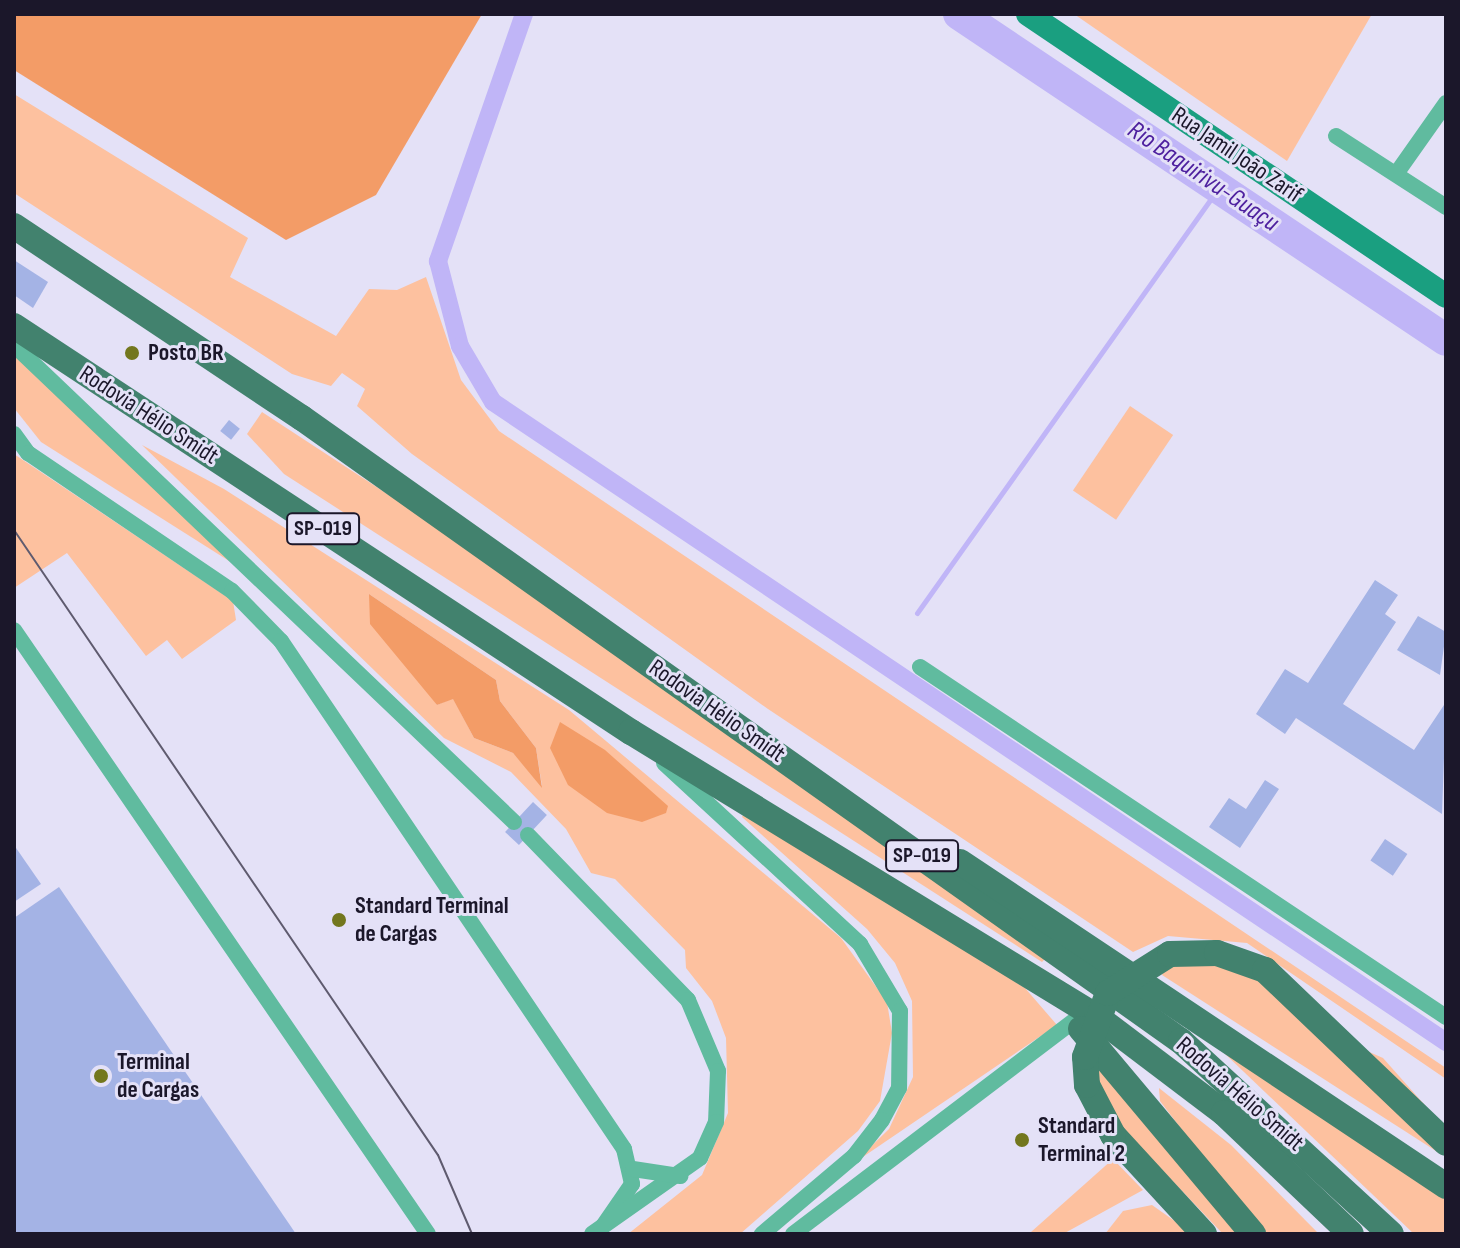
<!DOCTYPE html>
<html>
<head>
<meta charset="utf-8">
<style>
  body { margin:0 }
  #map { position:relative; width:1460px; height:1248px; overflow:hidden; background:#e4e1f7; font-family:"Sofia Sans Condensed",sans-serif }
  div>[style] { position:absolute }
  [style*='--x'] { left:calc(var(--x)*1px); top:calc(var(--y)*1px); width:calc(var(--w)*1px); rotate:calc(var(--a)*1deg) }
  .green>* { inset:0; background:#fdc19f; transform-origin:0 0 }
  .forest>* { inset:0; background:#f39c67 }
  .stream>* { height:5px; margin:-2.5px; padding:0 2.5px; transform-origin:2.5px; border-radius:2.5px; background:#c0b5f7 }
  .canal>* { height:18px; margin:-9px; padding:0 9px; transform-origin:9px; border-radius:9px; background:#c0b5f7 }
  .river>* { height:32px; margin:-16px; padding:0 16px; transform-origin:16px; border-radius:16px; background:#c0b5f7 }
  .building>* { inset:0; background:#a4b3e5; transform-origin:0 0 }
  .street>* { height:16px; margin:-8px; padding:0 8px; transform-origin:8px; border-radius:8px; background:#60bb9f }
  .secondary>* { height:24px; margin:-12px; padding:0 12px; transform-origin:12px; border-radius:12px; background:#1a9f80 }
  .primary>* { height:26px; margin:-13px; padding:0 13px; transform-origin:13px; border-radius:13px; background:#42826e }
  .tram>* { height:2px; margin:-1px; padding:0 1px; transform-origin:1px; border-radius:1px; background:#5f5b6f }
  .dots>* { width:22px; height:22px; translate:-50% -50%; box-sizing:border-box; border:4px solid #e4e1f7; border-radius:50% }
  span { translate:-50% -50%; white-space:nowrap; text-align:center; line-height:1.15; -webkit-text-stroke:6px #e4e1f7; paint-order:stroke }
  .shield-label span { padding:2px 6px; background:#e4e1f7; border:2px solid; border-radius:6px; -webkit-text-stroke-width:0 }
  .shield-label { font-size:22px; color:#1b172a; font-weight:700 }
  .street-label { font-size:24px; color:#1b172a }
  .poi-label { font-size:24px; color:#1b172a; font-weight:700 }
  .left { translate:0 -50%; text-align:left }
  .water-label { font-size:26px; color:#4e219f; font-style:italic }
  .frame { position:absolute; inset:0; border:16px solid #1b172a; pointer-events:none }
</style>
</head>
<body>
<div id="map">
  <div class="green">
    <div style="clip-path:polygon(1074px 14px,1372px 14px,1287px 161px)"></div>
    <div style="clip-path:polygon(14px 94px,248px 238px,230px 277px,336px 336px,369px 289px,397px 290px,426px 277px,461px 380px,499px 431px,1446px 1068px,1446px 1079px,1247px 943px,1168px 936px,1133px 952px,768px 709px,412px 454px,357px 406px,365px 389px,342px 373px,331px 386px,292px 374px,14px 193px)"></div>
    <div style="clip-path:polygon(14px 353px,237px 566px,41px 442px,14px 408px)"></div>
    <div style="left:1130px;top:406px;width:52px;height:102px;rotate:34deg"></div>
    <div style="clip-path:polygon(262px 412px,505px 571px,1048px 956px,1042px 962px,284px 474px,247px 434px)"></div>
    <div style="clip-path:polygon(evenodd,142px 445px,224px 489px,569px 710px,841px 938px,887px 1002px,892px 1033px,880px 1101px,858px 1131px,740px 1234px,628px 1234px,702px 1175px,728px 1113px,726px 1038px,712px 1001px,686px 968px,685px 950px,615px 879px,591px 873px,566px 829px,511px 772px,444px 738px,142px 445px,369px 594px,496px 680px,500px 701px,536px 748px,542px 786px,513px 753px,474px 738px,453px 698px,437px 705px,369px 594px)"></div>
    <div style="clip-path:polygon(14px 454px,233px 601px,236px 620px,182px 659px,167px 640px,146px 656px,67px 553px,14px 588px)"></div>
    <div style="clip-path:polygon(746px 809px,1025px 988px,1057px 1025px,854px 1163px,889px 1129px,913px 1077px,912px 1001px,895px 963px,867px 929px,742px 817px)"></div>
    <div style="clip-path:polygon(1192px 958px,1252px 971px,1439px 1153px,1162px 975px,1166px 966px)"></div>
    <div style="clip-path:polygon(1222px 1051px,1446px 1193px,1446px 1234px,1414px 1234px)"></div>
    <div style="clip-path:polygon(1367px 1051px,1383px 1058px,1446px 1129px)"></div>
    <div style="clip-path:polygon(1099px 1065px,1247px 1234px,1223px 1234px,1124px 1130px,1098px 1080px)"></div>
    <div style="clip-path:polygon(1159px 1088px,1231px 1145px,1319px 1234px,1261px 1234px,1160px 1101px)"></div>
    <div style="clip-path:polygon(1113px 1159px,1143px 1190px,1063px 1234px,1031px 1232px)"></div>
    <div style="clip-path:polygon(1152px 1205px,1193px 1234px,1105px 1234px,1123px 1211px)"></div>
  </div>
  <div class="forest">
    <div style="clip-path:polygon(14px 14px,482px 14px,376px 195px,286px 240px,14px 70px)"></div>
    <div style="clip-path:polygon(369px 594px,496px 680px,500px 701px,536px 748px,542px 788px,513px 753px,474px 738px,453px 699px,437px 705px,370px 624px)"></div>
    <div style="clip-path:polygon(560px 722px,605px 750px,668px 806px,666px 813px,642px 822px,607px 813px,568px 785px,550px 748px)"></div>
  </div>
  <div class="stream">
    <div style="--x:917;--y:613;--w:519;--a:-54.65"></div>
  </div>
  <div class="canal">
    <div style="--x:524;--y:14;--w:262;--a:109.2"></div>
    <div style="--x:438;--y:261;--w:88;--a:75.5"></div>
    <div style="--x:460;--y:346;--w:65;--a:59.5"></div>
    <div style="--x:493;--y:402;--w:1148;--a:33.88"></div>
  </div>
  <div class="river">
    <div style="--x:959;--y:14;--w:586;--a:33.8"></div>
  </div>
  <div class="building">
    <div style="clip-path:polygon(14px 260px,48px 282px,33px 308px,14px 295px)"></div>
    <div style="left:229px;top:420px;width:14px;height:14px;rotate:39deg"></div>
    <div style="clip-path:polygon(1375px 580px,1398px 595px,1385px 614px,1396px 622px,1343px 704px,1414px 750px,1446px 702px,1442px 814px,1296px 718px,1285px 734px,1256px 714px,1285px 669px,1308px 683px)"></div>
    <div style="clip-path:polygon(1418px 616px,1446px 632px,1440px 675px,1397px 650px)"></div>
    <div style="clip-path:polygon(1265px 780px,1279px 789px,1240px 848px,1209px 827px,1229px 798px,1246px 809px)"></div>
    <div style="left:533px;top:802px;width:19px;height:41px;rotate:43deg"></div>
    <div style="left:1385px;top:839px;width:27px;height:26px;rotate:34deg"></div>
    <div style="clip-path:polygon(14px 845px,41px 884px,14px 902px)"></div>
    <div style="clip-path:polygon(59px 887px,296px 1234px,14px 1234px,14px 918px)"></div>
  </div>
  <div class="street">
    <div style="--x:1336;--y:136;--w:131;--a:32.8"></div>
    <div style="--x:1396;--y:174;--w:87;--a:-54.8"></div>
    <div style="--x:14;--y:345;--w:691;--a:43.65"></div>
    <div style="--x:14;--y:434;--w:24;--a:54"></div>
    <div style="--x:28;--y:453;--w:246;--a:34.1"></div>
    <div style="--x:232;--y:591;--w:70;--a:45.6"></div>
    <div style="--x:281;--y:641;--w:613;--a:55.97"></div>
    <div style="--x:624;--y:1149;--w:36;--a:77"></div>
    <div style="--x:632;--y:1184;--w:51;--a:124.6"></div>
    <div style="--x:14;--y:630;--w:732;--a:55.57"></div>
    <div style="--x:920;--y:667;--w:632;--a:33.64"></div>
    <div style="--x:664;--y:763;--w:267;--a:42.7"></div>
    <div style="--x:860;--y:944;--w:78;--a:59.2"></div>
    <div style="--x:900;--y:1011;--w:77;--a:90.7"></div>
    <div style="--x:899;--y:1088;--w:36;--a:118"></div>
    <div style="--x:882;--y:1120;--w:46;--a:127.9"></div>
    <div style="--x:854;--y:1156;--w:121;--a:139.7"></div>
    <div style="--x:528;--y:835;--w:230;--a:45.9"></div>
    <div style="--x:688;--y:1000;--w:77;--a:67.1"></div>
    <div style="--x:718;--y:1071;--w:51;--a:92.2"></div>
    <div style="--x:716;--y:1122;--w:39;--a:114"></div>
    <div style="--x:700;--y:1158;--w:132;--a:144.9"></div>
    <div style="--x:633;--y:1169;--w:48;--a:8.5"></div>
    <div style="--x:793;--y:1234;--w:367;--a:-37.2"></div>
  </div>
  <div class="secondary">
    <div style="--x:1028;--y:14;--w:504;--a:34.01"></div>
  </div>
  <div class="primary">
    <div style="--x:14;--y:226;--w:346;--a:33.7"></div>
    <div style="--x:302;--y:418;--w:1077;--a:35.33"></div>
    <div style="--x:1181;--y:1041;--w:285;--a:42.6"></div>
    <div style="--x:14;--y:326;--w:739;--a:33.35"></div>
    <div style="--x:631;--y:732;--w:546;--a:31.45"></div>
    <div style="--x:1097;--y:1017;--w:159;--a:37.1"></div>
    <div style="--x:1224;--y:1113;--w:175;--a:43.6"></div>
    <div style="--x:960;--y:862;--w:584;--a:33.69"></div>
    <div style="--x:1081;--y:1029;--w:268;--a:50"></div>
    <div style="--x:1204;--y:1234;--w:134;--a:-132.6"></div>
    <div style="--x:1113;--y:1135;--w:56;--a:-117.5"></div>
    <div style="--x:1087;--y:1085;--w:28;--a:-94"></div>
    <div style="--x:1085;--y:1057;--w:68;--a:-70.2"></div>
    <div style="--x:1108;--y:993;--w:73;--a:-32.2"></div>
    <div style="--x:1170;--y:954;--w:47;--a:-1.2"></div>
    <div style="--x:1217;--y:953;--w:51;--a:19.5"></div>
    <div style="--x:1265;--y:970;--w:250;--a:43.7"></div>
  </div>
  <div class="tram">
    <div style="--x:14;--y:530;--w:755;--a:55.85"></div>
    <div style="--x:438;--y:1155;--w:86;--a:66.7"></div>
  </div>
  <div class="dots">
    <div style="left:132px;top:353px;background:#73771e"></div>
    <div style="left:339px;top:920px;background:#73771e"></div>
    <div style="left:101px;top:1076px;background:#73771e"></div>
    <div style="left:1022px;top:1140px;background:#73771e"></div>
  </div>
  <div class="shield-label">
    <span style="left:323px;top:529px">SP-019</span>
    <span style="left:922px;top:856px">SP-019</span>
  </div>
  <div class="street-label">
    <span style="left:1237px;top:155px;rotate:34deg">Rua Jamil João Zarif</span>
    <span style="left:149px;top:415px;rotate:33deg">Rodovia Hélio Smidt</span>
    <span style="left:717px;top:711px;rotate:35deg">Rodovia Hélio Smidt</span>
    <span style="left:1240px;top:1094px;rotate:41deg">Rodovia Hélio Smidt</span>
  </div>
  <div class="poi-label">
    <span class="left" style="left:148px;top:353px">Posto BR</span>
    <span class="left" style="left:355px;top:920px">Standard Terminal<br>de Cargas</span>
    <span class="left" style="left:117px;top:1076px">Terminal<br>de Cargas</span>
    <span class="left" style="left:1038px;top:1140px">Standard<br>Terminal 2</span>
  </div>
  <div class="water-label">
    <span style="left:1203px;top:177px;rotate:34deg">Rio Baquirivu-Guaçu</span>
  </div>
  <div class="frame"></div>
</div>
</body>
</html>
